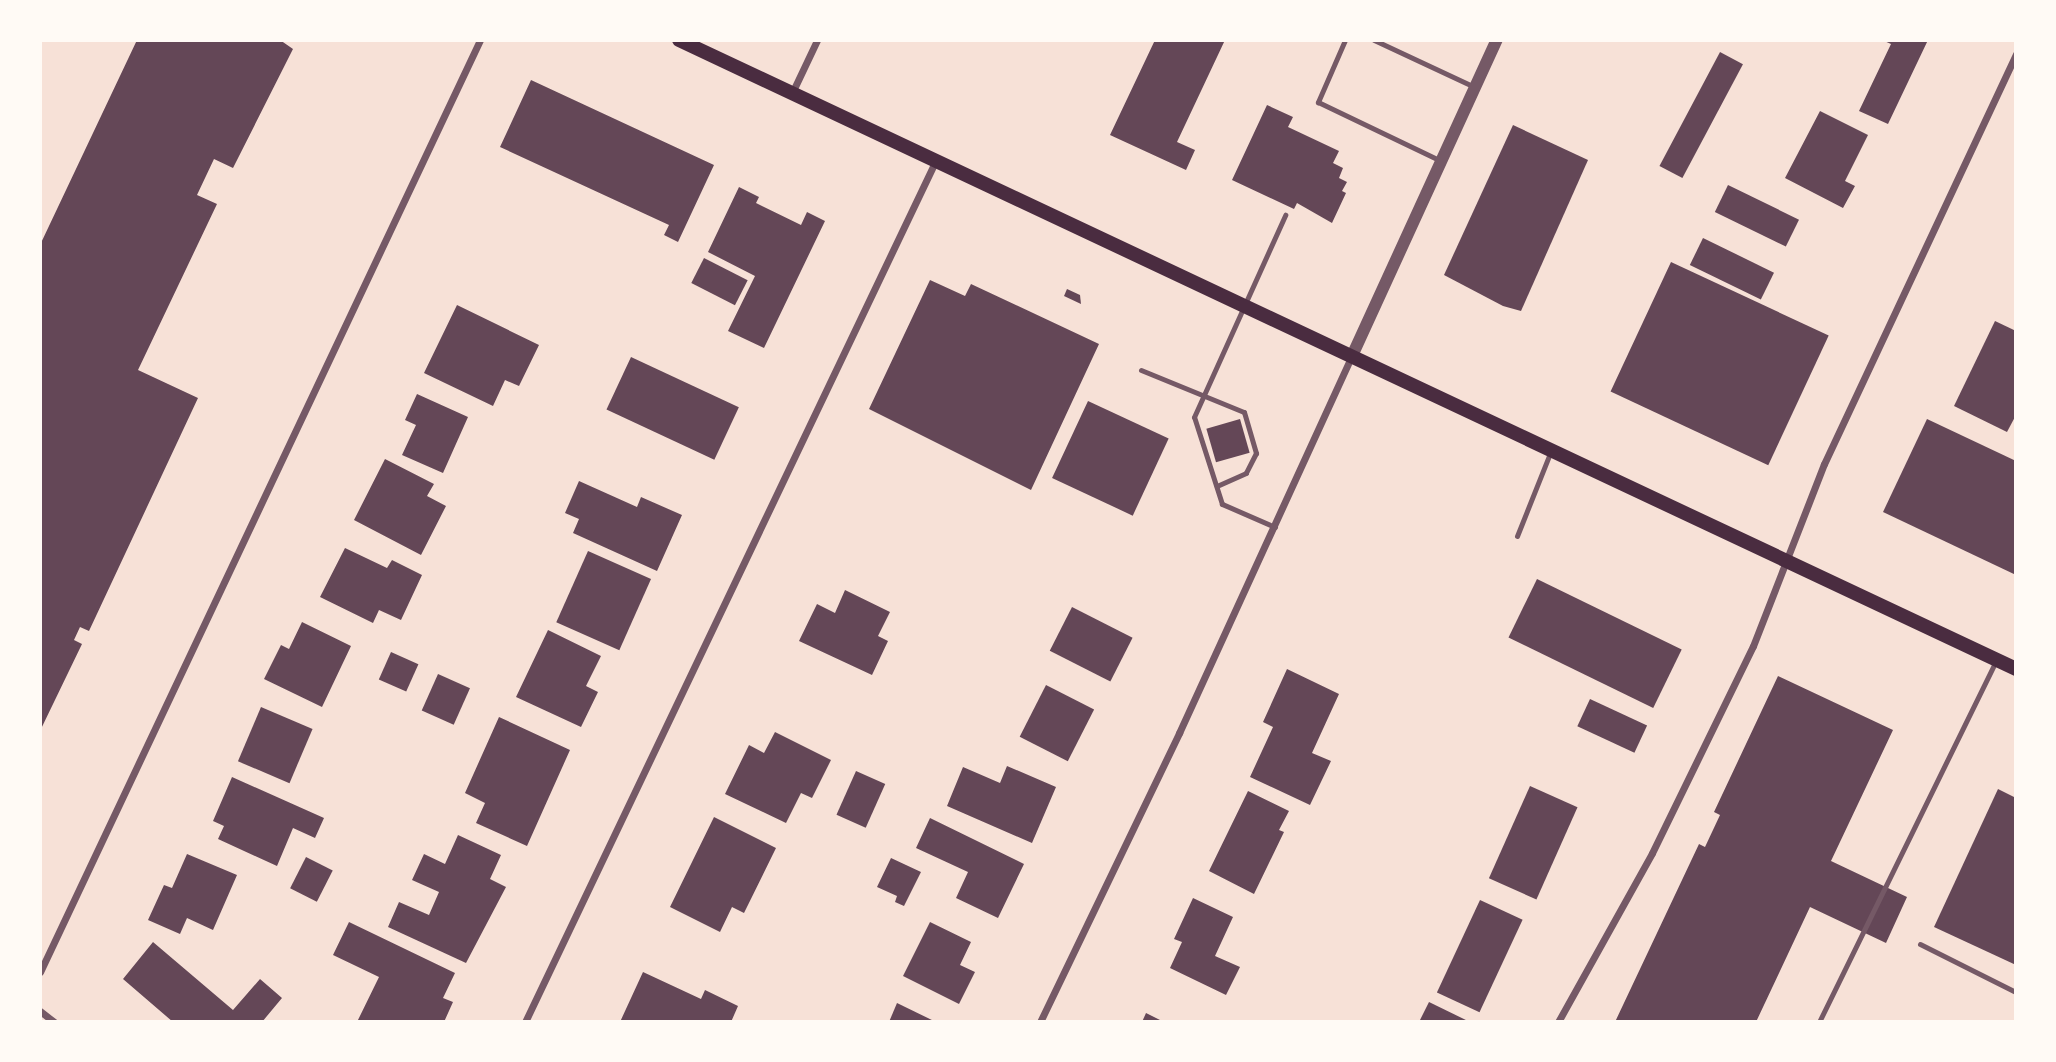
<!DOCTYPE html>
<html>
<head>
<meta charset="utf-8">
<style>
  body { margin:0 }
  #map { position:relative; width:2056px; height:1062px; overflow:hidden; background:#f7e1d7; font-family:Quicksand,sans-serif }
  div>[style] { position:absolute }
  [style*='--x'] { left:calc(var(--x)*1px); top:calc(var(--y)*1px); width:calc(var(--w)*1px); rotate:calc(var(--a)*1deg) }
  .building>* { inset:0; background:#644757; transform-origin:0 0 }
  .service>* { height:5px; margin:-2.5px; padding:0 2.5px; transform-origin:2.5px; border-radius:2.5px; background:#755966 }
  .minor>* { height:7px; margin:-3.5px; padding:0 3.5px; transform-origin:3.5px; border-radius:3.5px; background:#755966 }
  .tertiary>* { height:12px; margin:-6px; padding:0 6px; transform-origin:6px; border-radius:6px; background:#755966 }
  .secondary>* { height:14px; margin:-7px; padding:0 7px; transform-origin:7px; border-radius:7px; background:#4a2c40 }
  span { translate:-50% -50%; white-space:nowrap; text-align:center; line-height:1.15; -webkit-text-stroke:6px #fffaf5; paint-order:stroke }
  .frame { position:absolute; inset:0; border:42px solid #fffaf5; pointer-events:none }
</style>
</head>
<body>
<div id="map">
  <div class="building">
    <div style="clip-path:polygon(137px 40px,280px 40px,293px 49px,233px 168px,214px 159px,197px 195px,217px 204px,138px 370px,198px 398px,89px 631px,80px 627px,74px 640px,82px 644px,40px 731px,40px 245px)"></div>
    <div style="clip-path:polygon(1155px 40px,1225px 40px,1177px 142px,1195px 150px,1186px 170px,1110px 135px)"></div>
    <div style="clip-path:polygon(1882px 40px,1928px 40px,1888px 124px,1859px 111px,1891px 44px)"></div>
    <div style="left:1720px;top:52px;width:26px;height:129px;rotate:28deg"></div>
    <div style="clip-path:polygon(531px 80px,714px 165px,678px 242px,664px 235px,669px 225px,500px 147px)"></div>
    <div style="clip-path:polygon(1267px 105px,1293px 117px,1288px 127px,1339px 151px,1333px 163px,1343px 168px,1339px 178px,1347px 182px,1342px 191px,1346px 193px,1332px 223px,1297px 203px,1294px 209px,1232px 180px)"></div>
    <div style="clip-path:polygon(1820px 111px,1868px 135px,1845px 181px,1855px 186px,1843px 208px,1785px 178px)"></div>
    <div style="clip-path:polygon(1513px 125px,1588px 160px,1521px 311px,1503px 306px,1444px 275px)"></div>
    <div style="left:1728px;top:185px;width:79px;height:30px;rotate:26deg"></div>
    <div style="clip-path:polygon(739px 187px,759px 197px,756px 203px,801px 225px,807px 212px,825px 221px,764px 348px,728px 331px,755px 276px,708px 252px)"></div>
    <div style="left:1703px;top:238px;width:79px;height:30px;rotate:26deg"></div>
    <div style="left:704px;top:258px;width:49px;height:28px;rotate:27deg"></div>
    <div style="left:1671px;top:262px;width:174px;height:143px;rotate:25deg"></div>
    <div style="clip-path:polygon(930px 280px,965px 296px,971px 284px,1099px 344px,1031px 490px,869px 409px)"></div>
    <div style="clip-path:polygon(1067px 289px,1080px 295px,1081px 304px,1064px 296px)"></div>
    <div style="clip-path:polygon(457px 305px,539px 345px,519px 386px,505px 380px,493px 406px,424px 373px)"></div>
    <div style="clip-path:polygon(1995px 321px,2016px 331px,2016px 415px,2007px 432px,1954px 406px)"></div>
    <div style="left:631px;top:357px;width:119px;height:58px;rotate:25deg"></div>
    <div style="clip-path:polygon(417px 394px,468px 417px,443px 473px,402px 455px,416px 425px,405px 420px)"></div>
    <div style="left:1088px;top:401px;width:89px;height:85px;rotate:25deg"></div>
    <div style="left:1240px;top:419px;width:35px;height:35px;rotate:74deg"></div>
    <div style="clip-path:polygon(1927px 419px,2016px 461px,2016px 575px,1883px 512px)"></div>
    <div style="clip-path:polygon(385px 459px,434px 484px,427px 496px,446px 506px,421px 555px,354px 520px)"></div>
    <div style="clip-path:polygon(579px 481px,637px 507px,641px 497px,682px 515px,657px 571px,573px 533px,579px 519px,565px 513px)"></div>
    <div style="clip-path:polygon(345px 548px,387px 568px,392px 560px,422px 575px,401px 620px,379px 610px,373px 623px,320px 597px)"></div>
    <div style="left:588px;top:551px;width:69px;height:78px;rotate:24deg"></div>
    <div style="left:1537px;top:579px;width:161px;height:65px;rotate:26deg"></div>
    <div style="clip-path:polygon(845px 590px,890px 612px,878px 636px,888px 641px,872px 675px,799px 641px,817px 604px,835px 613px)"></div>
    <div style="left:1072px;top:607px;width:68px;height:49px;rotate:27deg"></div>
    <div style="clip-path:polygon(302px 622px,351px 646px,322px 707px,264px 679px,281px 645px,289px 649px)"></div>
    <div style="clip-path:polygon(548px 630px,601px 656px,586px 686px,598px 692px,581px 727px,516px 697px)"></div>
    <div style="left:391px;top:652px;width:30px;height:30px;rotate:24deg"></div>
    <div style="clip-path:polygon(1287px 669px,1339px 694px,1312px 753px,1331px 761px,1310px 805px,1250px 777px,1273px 727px,1263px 722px)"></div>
    <div style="left:438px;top:674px;width:35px;height:40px;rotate:24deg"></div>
    <div style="clip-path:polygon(1778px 676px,1893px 730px,1831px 861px,1907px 897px,1886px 943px,1810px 907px,1756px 1022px,1615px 1022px,1699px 844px,1705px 847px,1720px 815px,1714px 812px)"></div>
    <div style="left:1046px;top:685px;width:54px;height:58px;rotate:27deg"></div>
    <div style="left:1590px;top:699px;width:63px;height:30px;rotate:25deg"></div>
    <div style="left:261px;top:707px;width:56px;height:59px;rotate:23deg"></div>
    <div style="clip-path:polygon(499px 717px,570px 750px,527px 846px,476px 823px,485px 803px,465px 793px)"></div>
    <div style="clip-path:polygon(775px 732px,831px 760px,812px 798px,801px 793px,786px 823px,725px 794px,749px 745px,764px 753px)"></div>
    <div style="clip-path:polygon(1007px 766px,1056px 787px,1032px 843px,947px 806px,963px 767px,1000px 783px)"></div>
    <div style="left:856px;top:771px;width:32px;height:48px;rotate:24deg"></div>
    <div style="clip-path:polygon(232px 777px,324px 818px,315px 838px,293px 828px,277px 866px,218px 839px,224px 826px,213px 821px)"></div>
    <div style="left:1530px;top:786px;width:52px;height:101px;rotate:24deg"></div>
    <div style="clip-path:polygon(1998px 789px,2016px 798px,2016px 965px,1934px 927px)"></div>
    <div style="clip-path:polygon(1248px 791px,1289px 811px,1279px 830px,1284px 832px,1254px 894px,1209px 871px)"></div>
    <div style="clip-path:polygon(714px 817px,776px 848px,744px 913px,732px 907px,720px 932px,670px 907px)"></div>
    <div style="clip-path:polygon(930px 818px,1024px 864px,998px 918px,956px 898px,968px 872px,916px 848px)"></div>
    <div style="clip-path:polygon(458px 835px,501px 855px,490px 879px,506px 887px,466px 963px,388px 927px,399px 902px,429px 915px,439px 892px,412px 880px,424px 854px,445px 864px)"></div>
    <div style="clip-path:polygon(187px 854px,237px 875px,213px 930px,187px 918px,180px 934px,148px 920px,164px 885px,172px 888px)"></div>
    <div style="left:306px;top:857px;width:30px;height:35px;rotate:27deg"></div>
    <div style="clip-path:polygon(891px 858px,921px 872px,904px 906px,895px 902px,897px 896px,877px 887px)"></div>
    <div style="clip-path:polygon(1193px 898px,1233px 917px,1215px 956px,1240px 967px,1226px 995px,1170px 968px,1182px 942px,1174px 939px)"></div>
    <div style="left:1480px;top:900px;width:47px;height:102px;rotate:25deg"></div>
    <div style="clip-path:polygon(349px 922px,455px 973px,443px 998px,453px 1002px,444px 1022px,357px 1022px,379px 977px,333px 955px)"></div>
    <div style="clip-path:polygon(930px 922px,971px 942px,960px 965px,975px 972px,959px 1004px,903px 976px)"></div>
    <div style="clip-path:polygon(153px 942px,233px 1010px,260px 979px,282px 998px,262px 1022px,173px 1022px,123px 979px)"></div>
    <div style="clip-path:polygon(643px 972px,701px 999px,705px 990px,738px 1006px,731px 1022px,620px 1022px)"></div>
    <div style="clip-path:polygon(1429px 1002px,1470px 1022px,1419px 1022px)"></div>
    <div style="clip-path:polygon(897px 1003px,936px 1022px,889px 1022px)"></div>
    <div style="clip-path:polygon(1146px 1013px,1164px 1022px,1142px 1022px)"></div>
  </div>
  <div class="service">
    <div style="--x:1345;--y:40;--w:68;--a:113.5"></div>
    <div style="--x:1318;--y:102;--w:136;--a:25.6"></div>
    <div style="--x:1374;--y:40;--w:111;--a:25"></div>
    <div style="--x:1141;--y:370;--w:111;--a:22.2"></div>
    <div style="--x:1244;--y:412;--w:43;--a:73.7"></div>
    <div style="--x:1256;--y:453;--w:22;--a:117"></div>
    <div style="--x:1246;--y:473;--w:32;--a:156"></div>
    <div style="--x:1275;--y:527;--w:58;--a:-156.5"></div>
    <div style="--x:1222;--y:504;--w:91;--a:-107.8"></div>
    <div style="--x:1194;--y:417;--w:222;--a:-65.7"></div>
    <div style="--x:1517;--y:536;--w:89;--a:-68.3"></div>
    <div style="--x:1920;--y:944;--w:107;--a:26.6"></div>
    <div style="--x:1819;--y:1022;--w:403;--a:-63.9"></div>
  </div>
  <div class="minor">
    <div style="--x:792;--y:93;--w:59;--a:-64.7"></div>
    <div style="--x:40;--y:972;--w:1031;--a:-64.73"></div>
    <div style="--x:40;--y:1011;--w:18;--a:38"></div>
    <div style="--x:525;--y:1022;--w:955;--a:-64.51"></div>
    <div style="--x:1040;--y:1022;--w:321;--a:-64.3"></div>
    <div style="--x:1179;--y:733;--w:415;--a:-65.4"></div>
    <div style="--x:1558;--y:1022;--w:193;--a:-60.9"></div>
    <div style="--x:1652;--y:853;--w:230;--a:-64"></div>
    <div style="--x:1753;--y:646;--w:195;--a:-68.7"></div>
    <div style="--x:1824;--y:464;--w:453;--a:-64.9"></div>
  </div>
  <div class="tertiary">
    <div style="--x:1352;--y:356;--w:348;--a:-65.4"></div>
  </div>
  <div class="secondary">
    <div style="--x:679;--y:40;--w:1478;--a:25.19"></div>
  </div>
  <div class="frame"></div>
</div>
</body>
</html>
